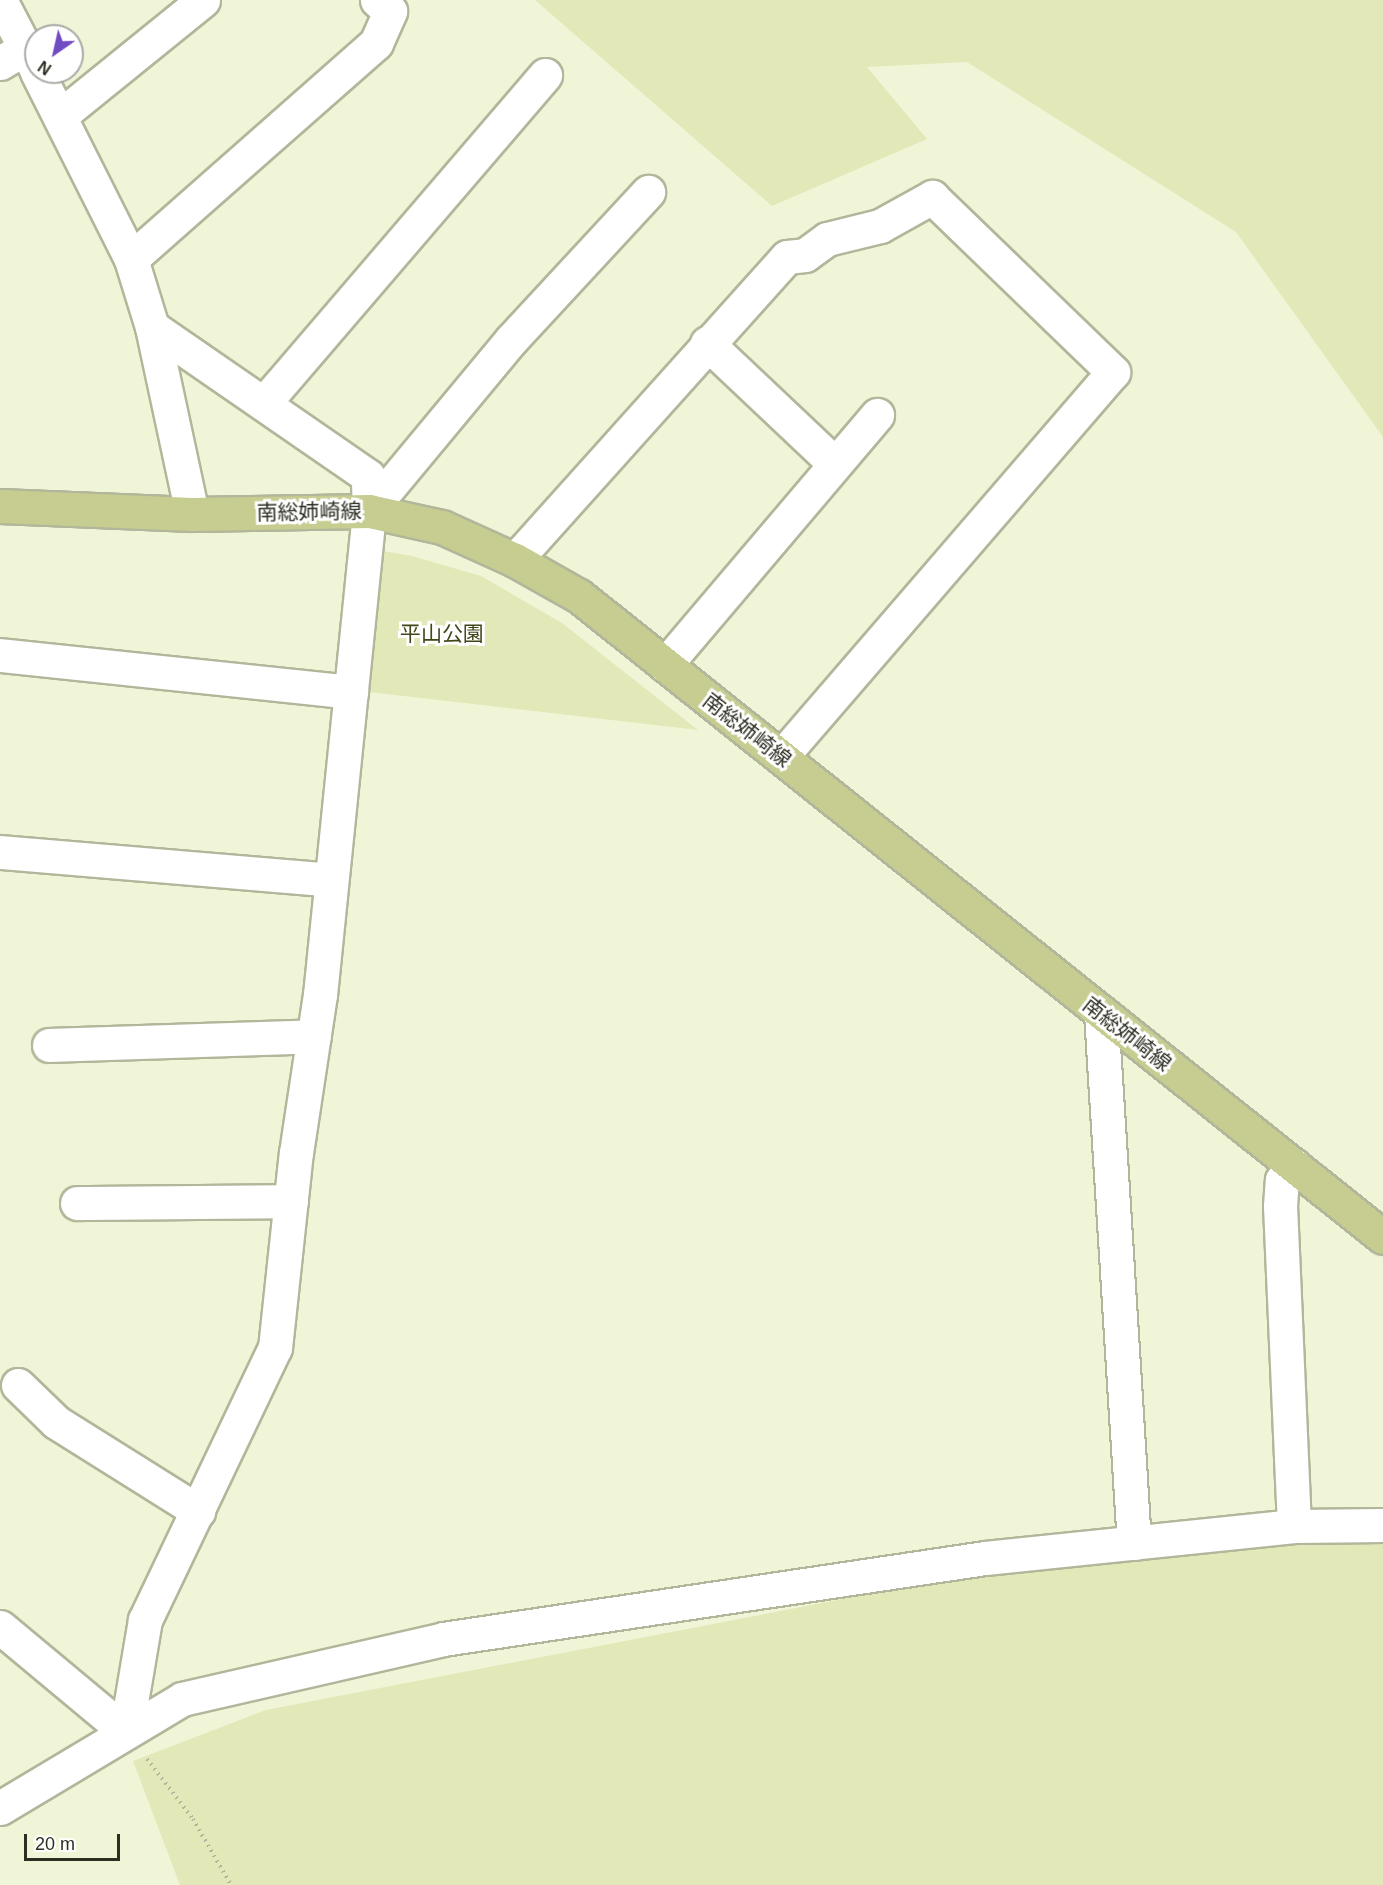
<!DOCTYPE html>
<html>
<head>
<meta charset="utf-8">
<style>
  body { margin:0 }
  #map { position:relative; width:1383px; height:1885px; overflow:hidden; background:#f1f5d7; font-family:Helvetica,"Noto Sans JP",sans-serif }
  div>[style] { position:absolute }
  [style*='--x'] { left:calc(var(--x)*1px); top:calc(var(--y)*1px); width:calc(var(--w)*1px); rotate:calc(var(--a)*1deg) }
  .green>* { inset:0; background:#e2e8b8 }
  .path>* { height:4px; margin-top:-2px; transform-origin:0; background:repeating-linear-gradient(90deg,#afb29a 0 1.5px,transparent 0 6px) }
  .roads { filter:drop-shadow(2px 0 #b2b69a) drop-shadow(-2px 0 #b2b69a) drop-shadow(0 2px #b2b69a) drop-shadow(0 -2px #b2b69a) }
  .minor>* { height:33px; margin:-16.5px; padding:0 16.5px; transform-origin:16.5px; border-radius:16.5px; background:#fff }
  .major>* { height:33px; margin:-16.5px; padding:0 16.5px; transform-origin:16.5px; border-radius:16.5px; background:#c7cd91 }
  span { translate:-50% -50%; white-space:nowrap; text-align:center; line-height:1.15; -webkit-text-stroke:6px #fff; paint-order:stroke }
  .street-label { font-size:21px; color:#2c2e22 }
  .park-label { font-size:21px; color:#424619 }
  .north { position:absolute; left:24px; top:24px; width:60px; height:60px; box-sizing:border-box; background:#fff; border:2px solid #ababa7; border-radius:50%; rotate:214deg; font-size:16px; font-weight:700; line-height:24px; text-align:center; color:#2c2e22 }
  .north::after { content:''; display:block; margin:auto; width:21px; height:27px; background:#714bc4; clip-path:polygon(50% 0,100% 100%,50% 72%,0 100%) }
  .scale { position:absolute; left:24px; top:1834px; width:96px; height:27px; box-sizing:border-box; border:3px solid #2c2e22; border-top:0; padding-left:8px; font-size:18px; line-height:21px; white-space:nowrap; color:#2c2e22; -webkit-text-stroke:4px #fff; paint-order:stroke }
</style>
</head>
<body>
<div id="map">
  <div class="green">
    <div style="clip-path:polygon(535px 0,1383px 0,1383px 437px,1236px 232px,967px 62px,867px 67px,927px 139px,772px 206px)"></div>
    <div style="clip-path:polygon(383px 551px,412px 556px,481px 576px,562px 623px,698px 730px,369px 692px)"></div>
    <div style="clip-path:polygon(1383px 1534px,1383px 1885px,180px 1885px,133px 1761px,266px 1710px,1134px 1543px)"></div>
  </div>
  <div class="path">
    <div style="--x:147;--y:1759;--w:76;--a:52.5"></div>
    <div style="--x:193;--y:1819;--w:76;--a:60.1"></div>
  </div>
  <div class="roads">
    <div class="minor">
      <div style="--x:0;--y:0;--w:78;--a:62.4"></div>
      <div style="--x:0;--y:63;--w:29;--a:-31"></div>
      <div style="--x:37;--y:72;--w:209;--a:63.3"></div>
      <div style="--x:131;--y:259;--w:71;--a:72.8"></div>
      <div style="--x:152;--y:327;--w:191;--a:77.9"></div>
      <div style="--x:60;--y:116;--w:184;--a:-39"></div>
      <div style="--x:131;--y:259;--w:327;--a:-41.4"></div>
      <div style="--x:376;--y:43;--w:35;--a:-66"></div>
      <div style="--x:390;--y:11;--w:17;--a:-140"></div>
      <div style="--x:707;--y:343;--w:175;--a:43.4"></div>
      <div style="--x:264;--y:403;--w:432;--a:-49.4"></div>
      <div style="--x:369;--y:511;--w:222;--a:-50.3"></div>
      <div style="--x:511;--y:340;--w:202;--a:-47.2"></div>
      <div style="--x:515;--y:560;--w:407;--a:-48.1"></div>
      <div style="--x:787;--y:257;--w:18;--a:-6"></div>
      <div style="--x:805;--y:255;--w:27;--a:-36"></div>
      <div style="--x:827;--y:239;--w:55;--a:-13.8"></div>
      <div style="--x:880;--y:226;--w:60;--a:-29.1"></div>
      <div style="--x:932;--y:197;--w:252;--a:44"></div>
      <div style="--x:1113;--y:372;--w:508;--a:130.77"></div>
      <div style="--x:0;--y:655;--w:353;--a:6"></div>
      <div style="--x:665;--y:665;--w:328;--a:-49.7"></div>
      <div style="--x:0;--y:852;--w:332;--a:4.8"></div>
      <div style="--x:1101;--y:1013;--w:531;--a:86.44"></div>
      <div style="--x:49;--y:1045;--w:265;--a:-1.9"></div>
      <div style="--x:77;--y:1203;--w:214;--a:-0.5"></div>
      <div style="--x:18;--y:1385;--w:53;--a:44.2"></div>
      <div style="--x:56;--y:1422;--w:168;--a:32.1"></div>
      <div style="--x:1294;--y:1526;--w:320;--a:-92.5"></div>
      <div style="--x:1280;--y:1206;--w:26;--a:-86"></div>
      <div style="--x:1282;--y:1180;--w:19;--a:-51"></div>
      <div style="--x:0;--y:1627;--w:164;--a:39.8"></div>
      <div style="--x:126;--y:1732;--w:114;--a:-80.4"></div>
      <div style="--x:145;--y:1620;--w:301;--a:-64.5"></div>
      <div style="--x:275;--y:1348;--w:196;--a:-83.9"></div>
      <div style="--x:296;--y:1153;--w:160;--a:-81.4"></div>
      <div style="--x:320;--y:995;--w:486;--a:-84.2"></div>
      <div style="--x:369;--y:511;--w:35;--a:-92"></div>
      <div style="--x:368;--y:476;--w:262;--a:-145.4"></div>
      <div style="--x:0;--y:1808;--w:212;--a:-30.9"></div>
      <div style="--x:182;--y:1699;--w:268;--a:-12.9"></div>
      <div style="--x:443;--y:1639;--w:548;--a:-8.5"></div>
      <div style="--x:985;--y:1558;--w:311;--a:-5.9"></div>
      <div style="--x:1294;--y:1526;--w:89;--a:-0.6"></div>
    </div>
    <div class="major">
      <div style="--x:0;--y:506;--w:192;--a:2.4"></div>
      <div style="--x:192;--y:514;--w:177;--a:-1"></div>
      <div style="--x:369;--y:511;--w:75;--a:12.4"></div>
      <div style="--x:442;--y:527;--w:80;--a:24.3"></div>
      <div style="--x:515;--y:560;--w:73;--a:29.4"></div>
      <div style="--x:579;--y:596;--w:1028;--a:38.56"></div>
    </div>
  </div>
  <div class="street-label">
    <span style="left:309px;top:512px;rotate:-1deg">南総姉崎線</span>
    <span style="left:747px;top:730px;rotate:38deg">南総姉崎線</span>
    <span style="left:1127px;top:1034px;rotate:38deg">南総姉崎線</span>
  </div>
  <div class="park-label">
    <span style="left:442px;top:634px">平山公園</span>
  </div>
  <div class="north">N</div>
  <div class="scale">20 m</div>
</div>
</body>
</html>
